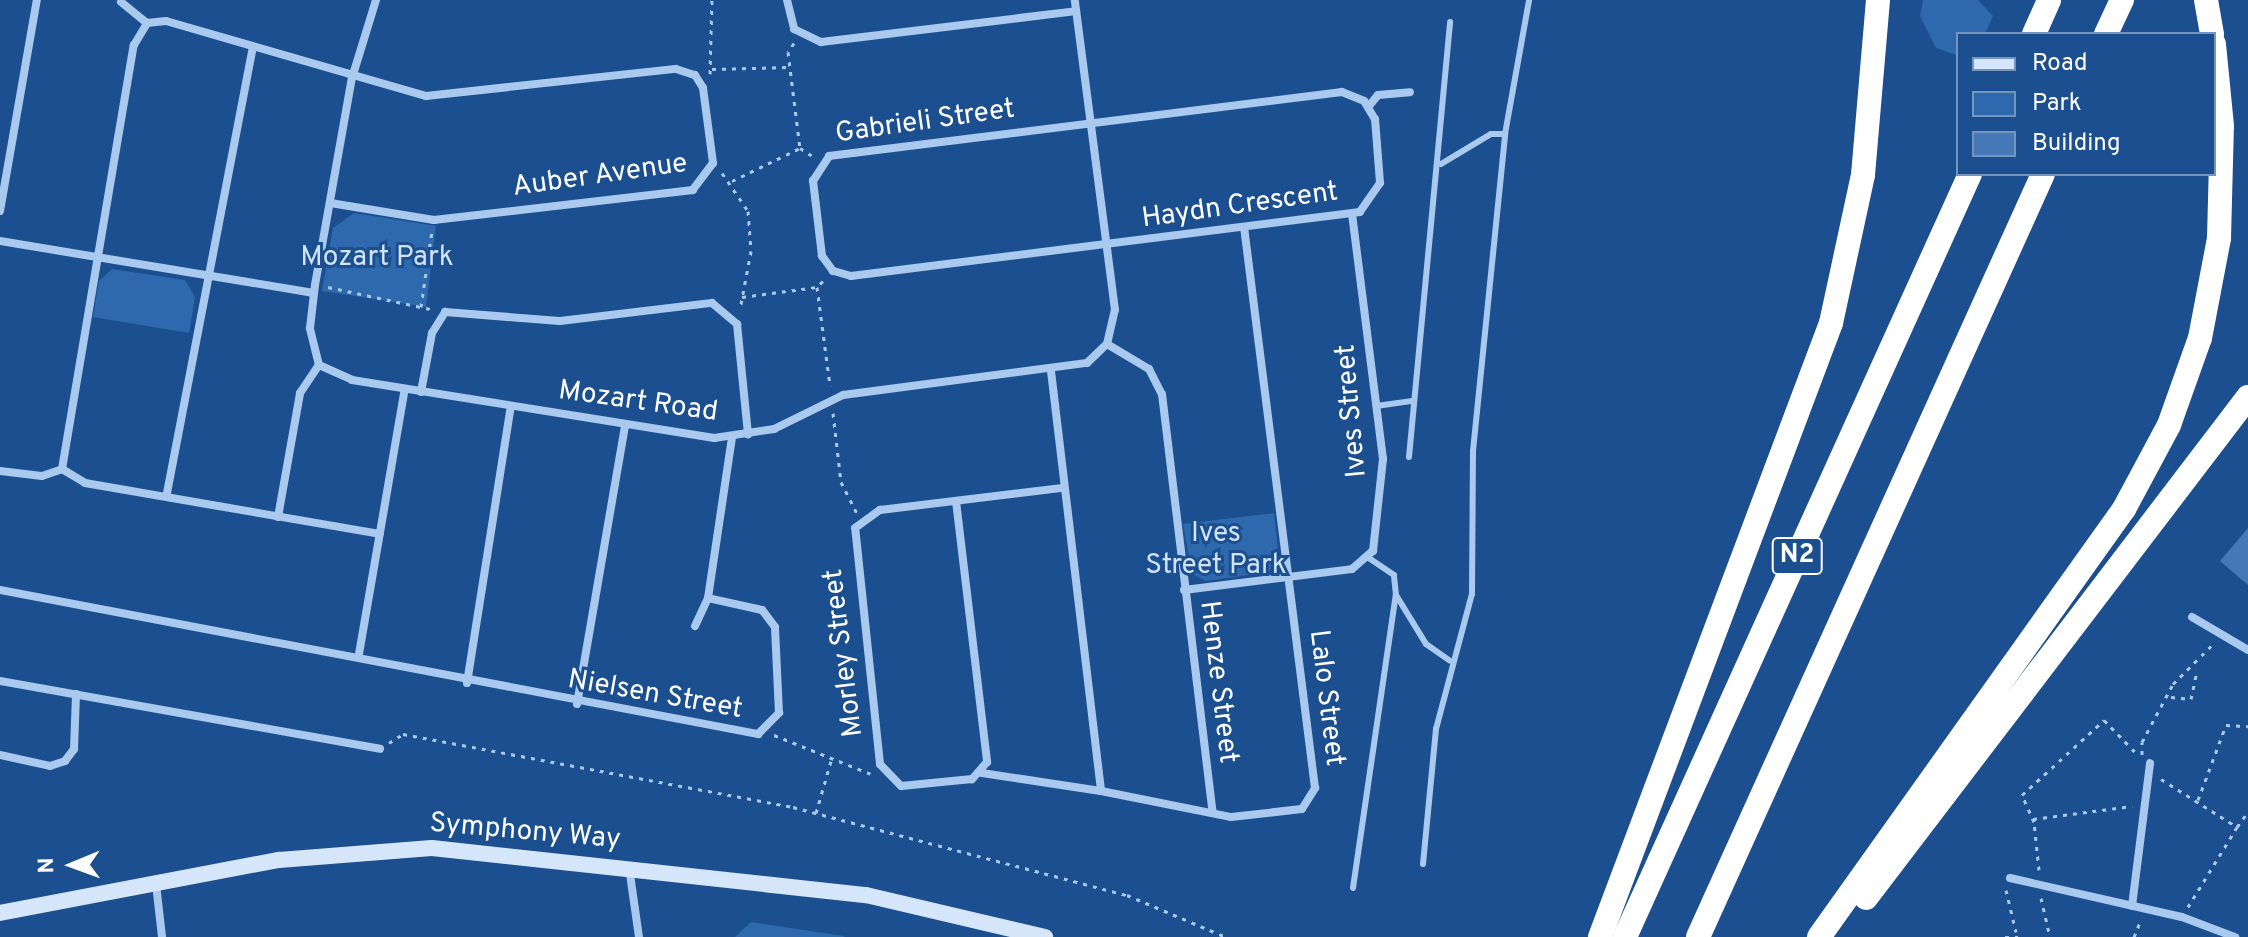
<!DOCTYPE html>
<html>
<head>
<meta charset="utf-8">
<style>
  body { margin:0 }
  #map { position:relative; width:2248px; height:937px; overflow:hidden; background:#1b4f8f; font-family:Overpass,sans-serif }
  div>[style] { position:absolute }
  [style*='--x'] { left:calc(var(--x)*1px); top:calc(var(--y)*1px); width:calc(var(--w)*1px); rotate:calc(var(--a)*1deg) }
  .green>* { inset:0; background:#2e69ad }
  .building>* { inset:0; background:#4478b7 }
  .path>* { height:3px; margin-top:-1.5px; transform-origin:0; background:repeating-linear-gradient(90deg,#a9c9ee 0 4px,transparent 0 10px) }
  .lane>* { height:6px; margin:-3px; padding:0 3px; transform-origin:3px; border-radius:3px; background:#a9c9ee }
  .street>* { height:8px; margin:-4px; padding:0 4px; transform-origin:4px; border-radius:4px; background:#a9c9ee }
  .secondary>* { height:16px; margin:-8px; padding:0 8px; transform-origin:8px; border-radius:8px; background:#d6e6fa }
  .highway>* { height:24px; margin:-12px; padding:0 12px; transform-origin:12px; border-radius:12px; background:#fff }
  span { translate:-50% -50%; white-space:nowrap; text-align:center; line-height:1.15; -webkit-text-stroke:6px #1b4f8f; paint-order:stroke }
  .shield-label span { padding:2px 6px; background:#1b4f8f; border:2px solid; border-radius:6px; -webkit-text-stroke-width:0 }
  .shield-label { font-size:26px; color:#fff; font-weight:700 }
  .street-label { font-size:28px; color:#fff }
  .park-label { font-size:28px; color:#cfe3fa }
  .legend { position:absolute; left:1956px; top:32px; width:260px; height:144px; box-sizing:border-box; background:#1b4f8f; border:2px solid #7695bc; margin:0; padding:10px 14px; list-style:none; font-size:24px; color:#fff }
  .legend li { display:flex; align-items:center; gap:16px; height:40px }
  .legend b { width:40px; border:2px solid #7695bc }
  .north { position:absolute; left:32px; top:825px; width:80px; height:80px; -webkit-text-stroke:6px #1b4f8f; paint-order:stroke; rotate:269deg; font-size:22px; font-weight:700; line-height:32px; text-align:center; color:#fff }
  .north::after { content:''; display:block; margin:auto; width:28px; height:36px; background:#fff; clip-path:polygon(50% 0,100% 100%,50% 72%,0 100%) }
</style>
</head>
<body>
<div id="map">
  <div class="green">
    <div style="clip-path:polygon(1923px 0,1978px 0,1993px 16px,1985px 34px,1958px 34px,1956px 55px,1936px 48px,1920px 16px)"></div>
    <div style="clip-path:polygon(354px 213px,436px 226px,426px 307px,322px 291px,333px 228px)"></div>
    <div style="clip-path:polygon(112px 269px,185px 280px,195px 297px,189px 333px,93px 317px,99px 281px)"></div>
    <div style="clip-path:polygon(1274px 513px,1279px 557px,1269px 572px,1206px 581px,1192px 574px,1183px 524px)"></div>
    <div style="clip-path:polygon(751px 922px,844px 936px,844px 937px,735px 937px)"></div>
  </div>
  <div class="building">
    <div style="clip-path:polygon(2248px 528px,2248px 585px,2220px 561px)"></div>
  </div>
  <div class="path">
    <div style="--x:794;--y:43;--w:11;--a:124"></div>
    <div style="--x:788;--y:52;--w:97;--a:82.9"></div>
    <div style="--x:800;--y:148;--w:17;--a:33"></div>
    <div style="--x:712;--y:69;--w:78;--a:-1.5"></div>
    <div style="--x:710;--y:74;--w:74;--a:-88.5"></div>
    <div style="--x:722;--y:173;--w:46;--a:55.6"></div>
    <div style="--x:748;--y:211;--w:40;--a:85.7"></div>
    <div style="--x:751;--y:251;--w:59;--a:100.7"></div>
    <div style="--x:732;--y:181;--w:76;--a:-25.9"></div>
    <div style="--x:823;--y:281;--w:8;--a:135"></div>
    <div style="--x:817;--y:287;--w:100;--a:82.5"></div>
    <div style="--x:328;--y:287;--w:108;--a:12.2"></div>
    <div style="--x:742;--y:297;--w:76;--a:-7.6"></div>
    <div style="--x:421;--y:307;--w:77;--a:-81.8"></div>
    <div style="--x:833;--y:413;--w:69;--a:83.4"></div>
    <div style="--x:841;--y:482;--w:35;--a:63"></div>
    <div style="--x:2171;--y:697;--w:20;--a:6"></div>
    <div style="--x:2191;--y:699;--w:30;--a:-78"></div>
    <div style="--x:774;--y:735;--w:105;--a:21.9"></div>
    <div style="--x:389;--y:743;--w:17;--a:-33"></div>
    <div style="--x:403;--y:734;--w:397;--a:10.6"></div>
    <div style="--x:793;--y:807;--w:345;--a:14.8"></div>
    <div style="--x:1127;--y:895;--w:108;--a:23"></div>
    <div style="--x:2142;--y:755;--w:13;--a:-90"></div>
    <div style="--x:2142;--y:742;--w:66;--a:-61.9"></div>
    <div style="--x:2173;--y:684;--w:57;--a:-45"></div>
    <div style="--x:2161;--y:779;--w:90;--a:32.3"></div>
    <div style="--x:2237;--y:827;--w:94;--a:121.5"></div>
    <div style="--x:2198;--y:800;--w:80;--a:-69.5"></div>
    <div style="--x:2226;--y:725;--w:22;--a:3"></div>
    <div style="--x:816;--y:813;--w:54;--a:-73.9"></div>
    <div style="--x:2033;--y:819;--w:100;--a:-7.5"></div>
    <div style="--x:2237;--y:827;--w:19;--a:-54"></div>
    <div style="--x:2039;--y:870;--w:48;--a:-95.9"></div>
    <div style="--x:2034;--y:822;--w:30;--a:-114"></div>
    <div style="--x:2022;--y:795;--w:111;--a:-42.4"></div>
    <div style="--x:2104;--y:720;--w:50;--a:45.8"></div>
    <div style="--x:2006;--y:890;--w:43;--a:76.6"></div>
    <div style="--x:2041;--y:898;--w:40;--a:77"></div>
    <div style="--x:2005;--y:937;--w:13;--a:0"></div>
    <div style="--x:2134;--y:937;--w:16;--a:-68"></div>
  </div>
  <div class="lane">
    <div style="--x:1441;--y:164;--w:58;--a:-31"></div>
    <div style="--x:1491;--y:134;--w:14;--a:0"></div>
    <div style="--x:1376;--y:406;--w:37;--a:-8"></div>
    <div style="--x:1409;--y:457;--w:437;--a:-84.6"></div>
    <div style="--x:1396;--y:595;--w:57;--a:58.5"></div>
    <div style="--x:1426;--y:644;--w:29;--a:35"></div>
    <div style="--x:1423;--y:864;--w:136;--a:-84.5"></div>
    <div style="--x:1436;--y:729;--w:140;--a:-75.1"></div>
    <div style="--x:1472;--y:594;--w:143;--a:-89.6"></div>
    <div style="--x:1473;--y:451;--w:319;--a:-84.2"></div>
    <div style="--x:1505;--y:134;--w:136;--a:-79.8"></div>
    <div style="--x:1353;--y:888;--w:296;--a:-81.7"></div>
    <div style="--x:1396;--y:595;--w:20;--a:-96"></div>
    <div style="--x:1394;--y:575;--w:30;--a:-146"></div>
  </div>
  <div class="street">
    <div style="--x:787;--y:0;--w:30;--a:76"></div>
    <div style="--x:794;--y:29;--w:30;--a:26"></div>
    <div style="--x:821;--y:42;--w:257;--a:-6.9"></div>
    <div style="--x:121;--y:2;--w:33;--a:39"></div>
    <div style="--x:1342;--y:92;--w:24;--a:22"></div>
    <div style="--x:1364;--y:101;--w:21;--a:59"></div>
    <div style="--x:1375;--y:119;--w:64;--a:85.5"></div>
    <div style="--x:1380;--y:183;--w:35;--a:125"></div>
    <div style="--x:1360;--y:212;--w:513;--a:172.83"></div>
    <div style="--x:851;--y:276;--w:19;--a:-164"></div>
    <div style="--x:833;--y:271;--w:19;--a:-126"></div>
    <div style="--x:822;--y:256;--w:76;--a:-96.8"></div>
    <div style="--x:813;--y:181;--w:30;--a:-57"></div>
    <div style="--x:829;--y:156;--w:517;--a:-7.11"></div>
    <div style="--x:1369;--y:106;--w:14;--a:-51"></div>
    <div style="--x:1378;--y:95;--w:32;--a:-5"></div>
    <div style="--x:0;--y:211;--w:214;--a:-80.1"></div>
    <div style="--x:0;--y:241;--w:318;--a:9.4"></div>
    <div style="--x:1107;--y:344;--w:49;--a:30.8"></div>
    <div style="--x:1149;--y:369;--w:28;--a:63"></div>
    <div style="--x:1162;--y:394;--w:422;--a:83.1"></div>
    <div style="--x:319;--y:365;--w:36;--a:24"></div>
    <div style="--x:352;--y:380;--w:367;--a:9.1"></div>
    <div style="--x:714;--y:438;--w:61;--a:-8.5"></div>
    <div style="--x:774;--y:429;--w:77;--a:-26.2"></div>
    <div style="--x:843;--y:395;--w:246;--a:-7.5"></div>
    <div style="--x:1087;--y:363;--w:28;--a:-44"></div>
    <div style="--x:1107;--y:344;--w:35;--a:-77"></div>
    <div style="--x:1115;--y:310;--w:313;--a:-97.4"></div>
    <div style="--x:319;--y:365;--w:38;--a:-104"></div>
    <div style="--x:310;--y:328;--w:43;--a:-83.4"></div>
    <div style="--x:315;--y:285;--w:210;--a:-79.9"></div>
    <div style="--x:352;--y:78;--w:82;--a:-72.9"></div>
    <div style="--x:1051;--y:371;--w:423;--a:83.2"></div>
    <div style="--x:1101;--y:791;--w:133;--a:11.3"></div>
    <div style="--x:1231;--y:817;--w:71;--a:-6.4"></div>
    <div style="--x:1302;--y:809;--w:25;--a:-58"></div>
    <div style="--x:1315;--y:788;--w:565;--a:-97.21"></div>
    <div style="--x:421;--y:392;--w:60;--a:-79.4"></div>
    <div style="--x:432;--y:333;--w:25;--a:-58"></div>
    <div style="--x:445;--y:312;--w:115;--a:4.5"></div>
    <div style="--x:560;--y:321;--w:153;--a:-6.8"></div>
    <div style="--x:712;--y:303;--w:33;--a:40"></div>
    <div style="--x:737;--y:324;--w:111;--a:84.3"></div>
    <div style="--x:62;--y:469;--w:27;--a:31"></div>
    <div style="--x:85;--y:483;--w:299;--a:9.8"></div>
    <div style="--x:0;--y:471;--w:42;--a:6.8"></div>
    <div style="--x:42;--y:476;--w:21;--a:-19"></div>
    <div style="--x:62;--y:469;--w:430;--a:-80.4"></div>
    <div style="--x:134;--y:45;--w:26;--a:-59"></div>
    <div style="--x:147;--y:23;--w:19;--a:-6"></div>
    <div style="--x:166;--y:21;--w:271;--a:16.1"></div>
    <div style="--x:426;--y:96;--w:251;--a:-6.2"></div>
    <div style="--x:676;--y:69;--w:20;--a:18"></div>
    <div style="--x:695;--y:75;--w:15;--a:58"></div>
    <div style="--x:703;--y:88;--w:76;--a:82.4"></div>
    <div style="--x:713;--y:163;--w:34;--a:127"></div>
    <div style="--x:693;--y:190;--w:261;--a:173.4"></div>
    <div style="--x:434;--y:220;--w:105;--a:-170.7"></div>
    <div style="--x:167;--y:493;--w:453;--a:-79.1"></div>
    <div style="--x:956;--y:501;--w:263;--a:83.2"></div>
    <div style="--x:987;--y:762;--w:23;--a:131"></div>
    <div style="--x:972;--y:779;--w:71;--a:174.4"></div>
    <div style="--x:901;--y:786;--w:30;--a:-134"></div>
    <div style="--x:880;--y:764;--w:237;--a:-96"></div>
    <div style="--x:855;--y:528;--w:31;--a:-36"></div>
    <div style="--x:880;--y:510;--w:184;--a:-6.9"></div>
    <div style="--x:278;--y:517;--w:126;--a:-79.9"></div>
    <div style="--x:300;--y:393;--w:34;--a:-56"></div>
    <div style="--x:0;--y:590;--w:772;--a:10.76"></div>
    <div style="--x:758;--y:734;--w:30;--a:-45"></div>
    <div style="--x:779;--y:713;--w:86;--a:-92.7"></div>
    <div style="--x:775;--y:627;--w:21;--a:-127"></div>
    <div style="--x:762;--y:610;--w:55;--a:-167.5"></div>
    <div style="--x:708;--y:598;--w:163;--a:-81.5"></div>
    <div style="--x:1184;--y:590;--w:169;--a:-7.1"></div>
    <div style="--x:1352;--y:569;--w:28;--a:-41"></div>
    <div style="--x:1373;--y:551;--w:93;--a:-83.8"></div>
    <div style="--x:1383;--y:459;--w:247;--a:-97.2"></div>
    <div style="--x:2192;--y:617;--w:65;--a:30.5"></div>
    <div style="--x:695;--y:626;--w:31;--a:-65"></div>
    <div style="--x:359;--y:654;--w:269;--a:-80.2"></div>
    <div style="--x:0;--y:681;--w:386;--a:10.1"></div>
    <div style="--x:467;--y:683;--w:280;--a:-81"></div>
    <div style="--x:577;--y:704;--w:283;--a:-80.2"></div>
    <div style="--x:0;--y:755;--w:51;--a:12.4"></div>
    <div style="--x:50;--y:766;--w:16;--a:-18"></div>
    <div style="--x:65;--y:761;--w:15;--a:-53"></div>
    <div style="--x:74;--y:749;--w:55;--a:-87.9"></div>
    <div style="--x:982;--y:773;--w:120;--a:8.6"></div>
    <div style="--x:629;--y:867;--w:71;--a:81.9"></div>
    <div style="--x:2010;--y:878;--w:176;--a:12.8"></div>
    <div style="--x:2182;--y:917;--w:57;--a:20.7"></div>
    <div style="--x:156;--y:884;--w:53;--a:83.5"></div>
    <div style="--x:2132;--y:906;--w:144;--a:-82.8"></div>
  </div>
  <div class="secondary">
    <div style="--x:0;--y:913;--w:284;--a:-10.8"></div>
    <div style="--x:279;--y:860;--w:153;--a:-4.5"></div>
    <div style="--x:432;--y:848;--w:437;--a:6.2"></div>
    <div style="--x:866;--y:895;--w:184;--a:13.2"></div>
  </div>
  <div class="highway">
    <div style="--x:2206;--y:0;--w:35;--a:80"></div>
    <div style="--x:2034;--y:34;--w:37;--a:-66"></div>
    <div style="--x:2106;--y:34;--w:38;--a:-65"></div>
    <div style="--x:1866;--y:898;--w:630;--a:-52.68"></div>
    <div style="--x:1600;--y:937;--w:656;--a:-69.38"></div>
    <div style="--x:1831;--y:323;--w:151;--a:-77.8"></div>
    <div style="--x:1863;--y:175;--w:176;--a:-85.1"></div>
    <div style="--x:1625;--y:937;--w:837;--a:-65.67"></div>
    <div style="--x:1698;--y:937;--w:837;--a:-65.67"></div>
    <div style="--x:1819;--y:937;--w:526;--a:-54.53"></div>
    <div style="--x:2124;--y:509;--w:95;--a:-61.8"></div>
    <div style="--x:2169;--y:425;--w:92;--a:-70.4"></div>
    <div style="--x:2200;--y:338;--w:102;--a:-79.2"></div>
    <div style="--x:2219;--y:238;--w:112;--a:-88.5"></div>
    <div style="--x:2222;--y:126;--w:82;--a:-95.6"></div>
  </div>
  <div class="shield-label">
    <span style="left:1797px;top:556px">N2</span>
  </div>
  <div class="street-label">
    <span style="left:925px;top:122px;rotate:-8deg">Gabrieli Street</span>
    <span style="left:600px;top:176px;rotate:-8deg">Auber Avenue</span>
    <span style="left:1240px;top:206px;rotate:-8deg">Haydn Crescent</span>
    <span style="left:638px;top:402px;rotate:8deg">Mozart Road</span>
    <span style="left:1352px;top:411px;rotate:-95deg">Ives Street</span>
    <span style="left:844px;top:653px;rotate:-97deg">Morley Street</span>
    <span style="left:1218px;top:682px;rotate:83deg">Henze Street</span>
    <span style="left:655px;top:695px;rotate:10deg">Nielsen Street</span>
    <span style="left:1326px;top:698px;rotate:83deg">Lalo Street</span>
    <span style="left:525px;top:832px;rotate:5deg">Symphony Way</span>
  </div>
  <div class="park-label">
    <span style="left:377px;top:258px">Mozart Park</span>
    <span style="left:1216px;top:550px">Ives<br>Street Park</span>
  </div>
  <ul class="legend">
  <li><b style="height:10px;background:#d6e6fa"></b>Road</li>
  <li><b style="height:22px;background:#2e69ad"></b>Park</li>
  <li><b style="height:22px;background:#4478b7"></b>Building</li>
  </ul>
  <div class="north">N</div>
</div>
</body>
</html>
